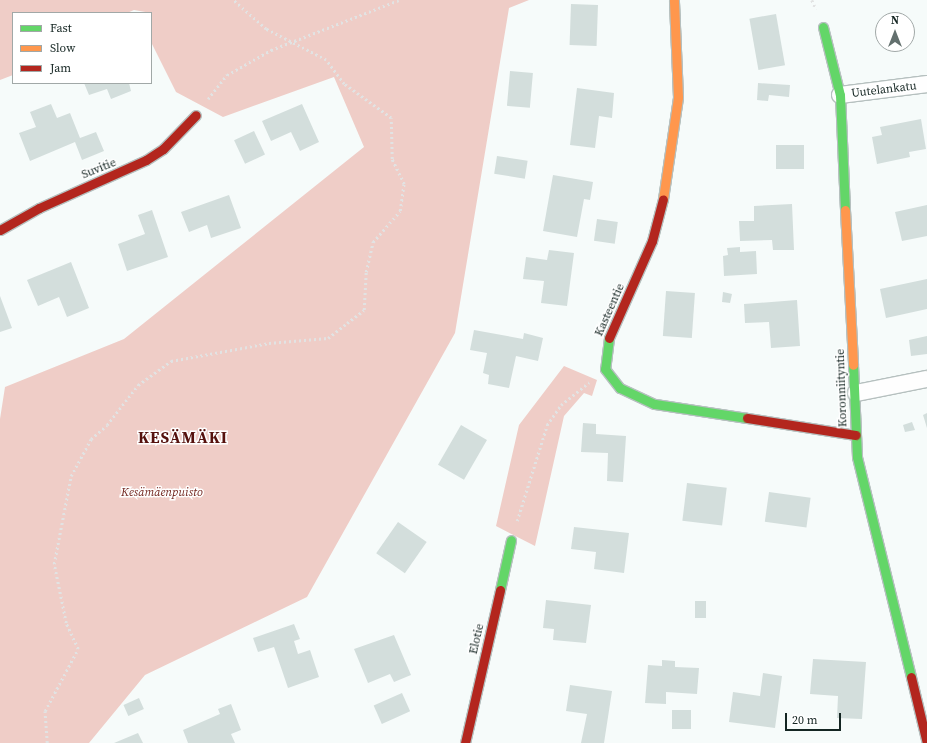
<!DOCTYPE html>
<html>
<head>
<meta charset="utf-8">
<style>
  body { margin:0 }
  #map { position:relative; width:927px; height:743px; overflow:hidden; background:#f6fbfa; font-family:"Source Serif 4",serif }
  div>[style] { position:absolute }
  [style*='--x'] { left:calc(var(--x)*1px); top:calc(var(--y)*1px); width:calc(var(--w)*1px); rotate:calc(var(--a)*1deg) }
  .forest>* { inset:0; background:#efcdc7 }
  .building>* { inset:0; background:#d3dedc; transform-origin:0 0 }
  .path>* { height:2.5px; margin-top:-1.25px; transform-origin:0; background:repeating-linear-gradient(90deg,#e2e3e3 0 2px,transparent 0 5px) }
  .roads { filter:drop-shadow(1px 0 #b6c0bf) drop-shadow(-1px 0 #b6c0bf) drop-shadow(0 1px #b6c0bf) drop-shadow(0 -1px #b6c0bf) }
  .street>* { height:16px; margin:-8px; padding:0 8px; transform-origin:8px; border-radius:8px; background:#fefefe }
  .fast>* { height:9px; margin:-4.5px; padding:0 4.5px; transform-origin:4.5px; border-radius:4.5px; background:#63d668 }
  .slow>* { height:9px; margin:-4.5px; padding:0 4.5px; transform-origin:4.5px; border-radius:4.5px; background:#ff974d }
  .jam>* { height:9px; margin:-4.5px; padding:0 4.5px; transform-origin:4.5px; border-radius:4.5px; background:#b3261e }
  span { translate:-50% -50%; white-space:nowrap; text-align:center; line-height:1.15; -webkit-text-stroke:3px #fff; paint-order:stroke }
  .street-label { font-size:12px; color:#142522 }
  .park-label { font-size:12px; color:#72261f; font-style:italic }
  .district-label { font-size:16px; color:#55110d; font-weight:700; letter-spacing:1px }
  .legend { position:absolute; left:12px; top:12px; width:140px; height:72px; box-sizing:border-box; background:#fff; border:1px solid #a1a8a7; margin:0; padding:5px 7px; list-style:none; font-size:12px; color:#142522 }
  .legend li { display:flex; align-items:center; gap:8px; height:20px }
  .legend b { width:20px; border:1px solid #a1a8a7 }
  .north { position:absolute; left:875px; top:12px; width:40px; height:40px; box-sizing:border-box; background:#fff; border:1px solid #a1a8a7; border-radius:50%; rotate:0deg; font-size:11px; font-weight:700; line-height:16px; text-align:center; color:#142522 }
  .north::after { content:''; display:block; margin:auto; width:14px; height:18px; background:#63706e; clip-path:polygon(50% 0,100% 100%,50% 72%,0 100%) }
  .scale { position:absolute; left:785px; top:713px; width:56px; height:18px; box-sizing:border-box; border:2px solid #142522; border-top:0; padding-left:5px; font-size:12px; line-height:14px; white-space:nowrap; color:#142522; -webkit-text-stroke:3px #fff; paint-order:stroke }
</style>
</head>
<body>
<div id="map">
  <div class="forest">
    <div style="clip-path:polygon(0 0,529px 0,509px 8px,455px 333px,307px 597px,145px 675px,89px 743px,0 743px,0 419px,5px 387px,124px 339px,364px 147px,334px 77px,223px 117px,176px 92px,151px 42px,151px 13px,134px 10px,127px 13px,13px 13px,13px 75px,0 80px)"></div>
    <div style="clip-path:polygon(564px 366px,597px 380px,592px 396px,584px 393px,564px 416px,535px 546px,496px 526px,519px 425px)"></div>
  </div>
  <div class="building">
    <div style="left:571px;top:4px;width:27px;height:41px;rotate:2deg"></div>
    <div style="left:776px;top:14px;width:52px;height:27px;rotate:80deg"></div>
    <div style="left:510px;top:71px;width:23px;height:35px;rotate:5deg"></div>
    <div style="clip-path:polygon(84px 83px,129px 83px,131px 91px,111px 99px,107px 89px,89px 95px)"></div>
    <div style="clip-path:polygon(758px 83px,790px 85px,789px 97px,769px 95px,768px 101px,757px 100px)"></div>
    <div style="clip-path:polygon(577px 88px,614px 93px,612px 118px,599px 116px,595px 148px,570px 145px)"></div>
    <div style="clip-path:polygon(51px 104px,57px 118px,70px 113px,80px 138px,96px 132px,104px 151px,82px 160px,75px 142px,30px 161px,19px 133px,36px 127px,30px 112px)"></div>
    <div style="clip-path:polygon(302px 104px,319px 142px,300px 151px,291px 132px,271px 141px,262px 121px)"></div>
    <div style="clip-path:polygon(921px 119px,926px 149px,909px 152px,910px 157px,877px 164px,872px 137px,882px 135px,880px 127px)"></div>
    <div style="left:254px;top:131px;width:26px;height:22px;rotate:65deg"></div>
    <div style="left:776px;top:145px;width:28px;height:24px"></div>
    <div style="left:497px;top:156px;width:31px;height:18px;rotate:9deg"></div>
    <div style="clip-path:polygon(553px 175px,593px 182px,590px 200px,584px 199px,577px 237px,543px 231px)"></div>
    <div style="clip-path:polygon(229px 195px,241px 228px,211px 238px,207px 225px,189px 232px,181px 212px)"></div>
    <div style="clip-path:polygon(792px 204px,794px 250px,773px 250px,772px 240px,740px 241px,739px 221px,754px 221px,754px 206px)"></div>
    <div style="clip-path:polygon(927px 205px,927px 236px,902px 241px,895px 212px)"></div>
    <div style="clip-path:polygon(152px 210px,168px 257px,127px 271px,118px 244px,145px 234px,138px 215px)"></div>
    <div style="left:597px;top:219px;width:21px;height:22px;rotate:8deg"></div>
    <div style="clip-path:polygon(740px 247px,740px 252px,756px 251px,757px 274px,724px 276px,723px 256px,728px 255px,727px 248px)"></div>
    <div style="clip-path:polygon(549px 250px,574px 253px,567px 306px,541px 303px,544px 281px,523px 279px,526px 257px,547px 260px)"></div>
    <div style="clip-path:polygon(71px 262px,89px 308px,67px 317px,59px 297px,38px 306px,27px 280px)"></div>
    <div style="clip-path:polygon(927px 279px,927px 309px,886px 318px,880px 289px)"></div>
    <div style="left:666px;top:291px;width:29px;height:45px;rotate:4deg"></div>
    <div style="clip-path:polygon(723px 292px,732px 294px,730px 303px,722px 302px)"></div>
    <div style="clip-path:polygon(0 296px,12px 328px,0 332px)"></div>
    <div style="clip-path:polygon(797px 300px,800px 346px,771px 348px,769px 322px,745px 323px,744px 304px)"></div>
    <div style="clip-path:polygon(474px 330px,523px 339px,524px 333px,543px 338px,538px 361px,516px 356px,509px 388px,488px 384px,489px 375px,483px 373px,487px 353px,470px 350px)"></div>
    <div style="clip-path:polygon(927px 336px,927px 354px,911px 356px,909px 340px)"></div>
    <div style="clip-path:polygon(927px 413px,927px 428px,923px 415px)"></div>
    <div style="clip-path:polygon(912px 422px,915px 430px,905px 432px,903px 425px)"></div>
    <div style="clip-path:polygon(583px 423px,596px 424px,596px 434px,626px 436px,623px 482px,607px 481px,608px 453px,581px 452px)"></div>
    <div style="left:461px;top:425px;width:30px;height:46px;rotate:30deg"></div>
    <div style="left:687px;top:483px;width:40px;height:38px;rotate:7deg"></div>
    <div style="left:769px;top:492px;width:42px;height:30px;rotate:8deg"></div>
    <div style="left:398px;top:522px;width:35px;height:38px;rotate:35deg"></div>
    <div style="clip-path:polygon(574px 527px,629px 533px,624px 573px,594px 569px,596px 552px,571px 549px)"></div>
    <div style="clip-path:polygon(546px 600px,591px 605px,586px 643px,553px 640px,554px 629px,543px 628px)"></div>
    <div style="left:695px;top:601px;width:11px;height:17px"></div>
    <div style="clip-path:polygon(294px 624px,300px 639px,294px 641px,298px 654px,310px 650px,319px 677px,288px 688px,274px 647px,258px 652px,253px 638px)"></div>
    <div style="clip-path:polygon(394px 635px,411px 675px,394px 682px,390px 674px,368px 683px,354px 649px)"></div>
    <div style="clip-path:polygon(813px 659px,866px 662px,862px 719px,837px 718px,838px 696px,810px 694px)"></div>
    <div style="clip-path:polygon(662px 660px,675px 661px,675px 667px,699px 668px,697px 694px,666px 692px,666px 704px,645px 703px,648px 665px,662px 666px)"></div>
    <div style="clip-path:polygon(763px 673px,782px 676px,775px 728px,729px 722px,733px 692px,760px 696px)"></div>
    <div style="clip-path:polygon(570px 685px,612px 691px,604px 743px,581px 743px,587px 714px,566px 711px)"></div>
    <div style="left:402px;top:693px;width:20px;height:31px;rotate:66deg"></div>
    <div style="left:139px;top:698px;width:12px;height:17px;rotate:66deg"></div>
    <div style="clip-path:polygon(231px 704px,241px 730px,231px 734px,235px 743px,188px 743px,183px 730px,220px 714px,218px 709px)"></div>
    <div style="left:672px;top:710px;width:19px;height:19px"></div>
    <div style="clip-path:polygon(138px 733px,143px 743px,114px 743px)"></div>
  </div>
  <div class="path">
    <div style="--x:812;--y:0;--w:10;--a:66"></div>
    <div style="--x:208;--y:99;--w:31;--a:-52"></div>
    <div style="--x:227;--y:75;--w:51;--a:-29.6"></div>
    <div style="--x:271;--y:50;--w:137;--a:-21.3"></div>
    <div style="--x:517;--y:521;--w:101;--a:-72.6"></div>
    <div style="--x:547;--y:425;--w:24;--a:-55"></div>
    <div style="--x:561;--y:405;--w:36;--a:-39"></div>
    <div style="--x:47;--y:743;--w:32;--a:-94"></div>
    <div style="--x:45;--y:711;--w:70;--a:-62"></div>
    <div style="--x:78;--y:649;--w:29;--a:-115"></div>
    <div style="--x:66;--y:623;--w:60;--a:-101.5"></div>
    <div style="--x:54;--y:564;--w:90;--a:-79.1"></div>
    <div style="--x:71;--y:476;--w:42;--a:-61.6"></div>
    <div style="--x:91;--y:439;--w:21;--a:-41"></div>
    <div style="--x:107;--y:425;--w:51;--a:-52.2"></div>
    <div style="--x:138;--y:385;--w:41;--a:-36"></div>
    <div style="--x:171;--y:361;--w:100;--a:-10.4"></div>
    <div style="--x:269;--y:343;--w:59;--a:-4.8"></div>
    <div style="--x:328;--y:338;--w:24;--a:-38"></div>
    <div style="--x:347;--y:323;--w:21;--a:-37"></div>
    <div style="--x:364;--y:310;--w:38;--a:-87"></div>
    <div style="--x:366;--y:272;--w:31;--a:-77"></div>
    <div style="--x:373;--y:242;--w:41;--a:-48.9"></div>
    <div style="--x:400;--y:211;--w:27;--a:-82"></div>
    <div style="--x:404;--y:184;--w:28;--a:-116"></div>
    <div style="--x:392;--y:159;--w:41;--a:-91.4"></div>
    <div style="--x:391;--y:118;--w:58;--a:-144.1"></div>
    <div style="--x:344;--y:84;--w:30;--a:-127"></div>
    <div style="--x:326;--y:60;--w:68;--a:-152.7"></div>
    <div style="--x:266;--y:29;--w:44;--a:-138.7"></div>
  </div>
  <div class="roads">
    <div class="street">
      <div style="--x:840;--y:95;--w:88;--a:-7.2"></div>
      <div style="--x:856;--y:393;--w:72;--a:-11.2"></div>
    </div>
    <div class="fast">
      <div style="--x:823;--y:27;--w:70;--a:76"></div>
      <div style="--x:840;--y:95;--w:115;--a:87.5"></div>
      <div style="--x:609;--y:338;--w:31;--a:97"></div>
      <div style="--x:605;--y:369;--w:24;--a:52"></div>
      <div style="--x:620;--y:388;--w:38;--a:25"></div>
      <div style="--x:655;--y:404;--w:93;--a:8.7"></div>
      <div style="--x:853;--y:365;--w:92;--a:87.5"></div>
      <div style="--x:857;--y:457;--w:227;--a:76.2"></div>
      <div style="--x:500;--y:590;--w:51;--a:-77.6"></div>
    </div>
    <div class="slow">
      <div style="--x:663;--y:199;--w:103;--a:-81.6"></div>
      <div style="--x:678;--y:97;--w:97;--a:-92.4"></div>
      <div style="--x:845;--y:210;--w:155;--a:87"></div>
    </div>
    <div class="jam">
      <div style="--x:0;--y:230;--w:45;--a:-29.4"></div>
      <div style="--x:39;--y:208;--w:117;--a:-24.2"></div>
      <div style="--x:146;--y:160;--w:20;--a:-33"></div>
      <div style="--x:163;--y:149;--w:47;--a:-45.9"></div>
      <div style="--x:609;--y:338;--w:106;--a:-66.1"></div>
      <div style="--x:652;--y:241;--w:43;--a:-75.3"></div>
      <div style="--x:747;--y:418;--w:110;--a:8.9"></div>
      <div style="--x:911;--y:677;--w:68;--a:76.4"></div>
      <div style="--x:465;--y:743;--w:157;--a:-77.1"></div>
    </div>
  </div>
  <div class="street-label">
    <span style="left:884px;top:90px;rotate:-7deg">Uutelankatu</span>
    <span style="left:99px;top:169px;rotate:-22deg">Suvitie</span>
    <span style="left:610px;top:310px;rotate:-66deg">Kasteentie</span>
    <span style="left:842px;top:388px;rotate:-92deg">Koronniityntie</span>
    <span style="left:477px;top:639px;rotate:-77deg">Elotie</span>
  </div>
  <div class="park-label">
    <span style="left:162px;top:493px">Kesämäenpuisto</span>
  </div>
  <div class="district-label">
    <span style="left:183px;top:437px">KESÄMÄKI</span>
  </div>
  <ul class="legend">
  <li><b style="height:5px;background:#63d668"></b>Fast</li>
  <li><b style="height:5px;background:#ff974d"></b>Slow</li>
  <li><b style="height:5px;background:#b3261e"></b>Jam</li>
  </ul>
  <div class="north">N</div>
  <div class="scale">20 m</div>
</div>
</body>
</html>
